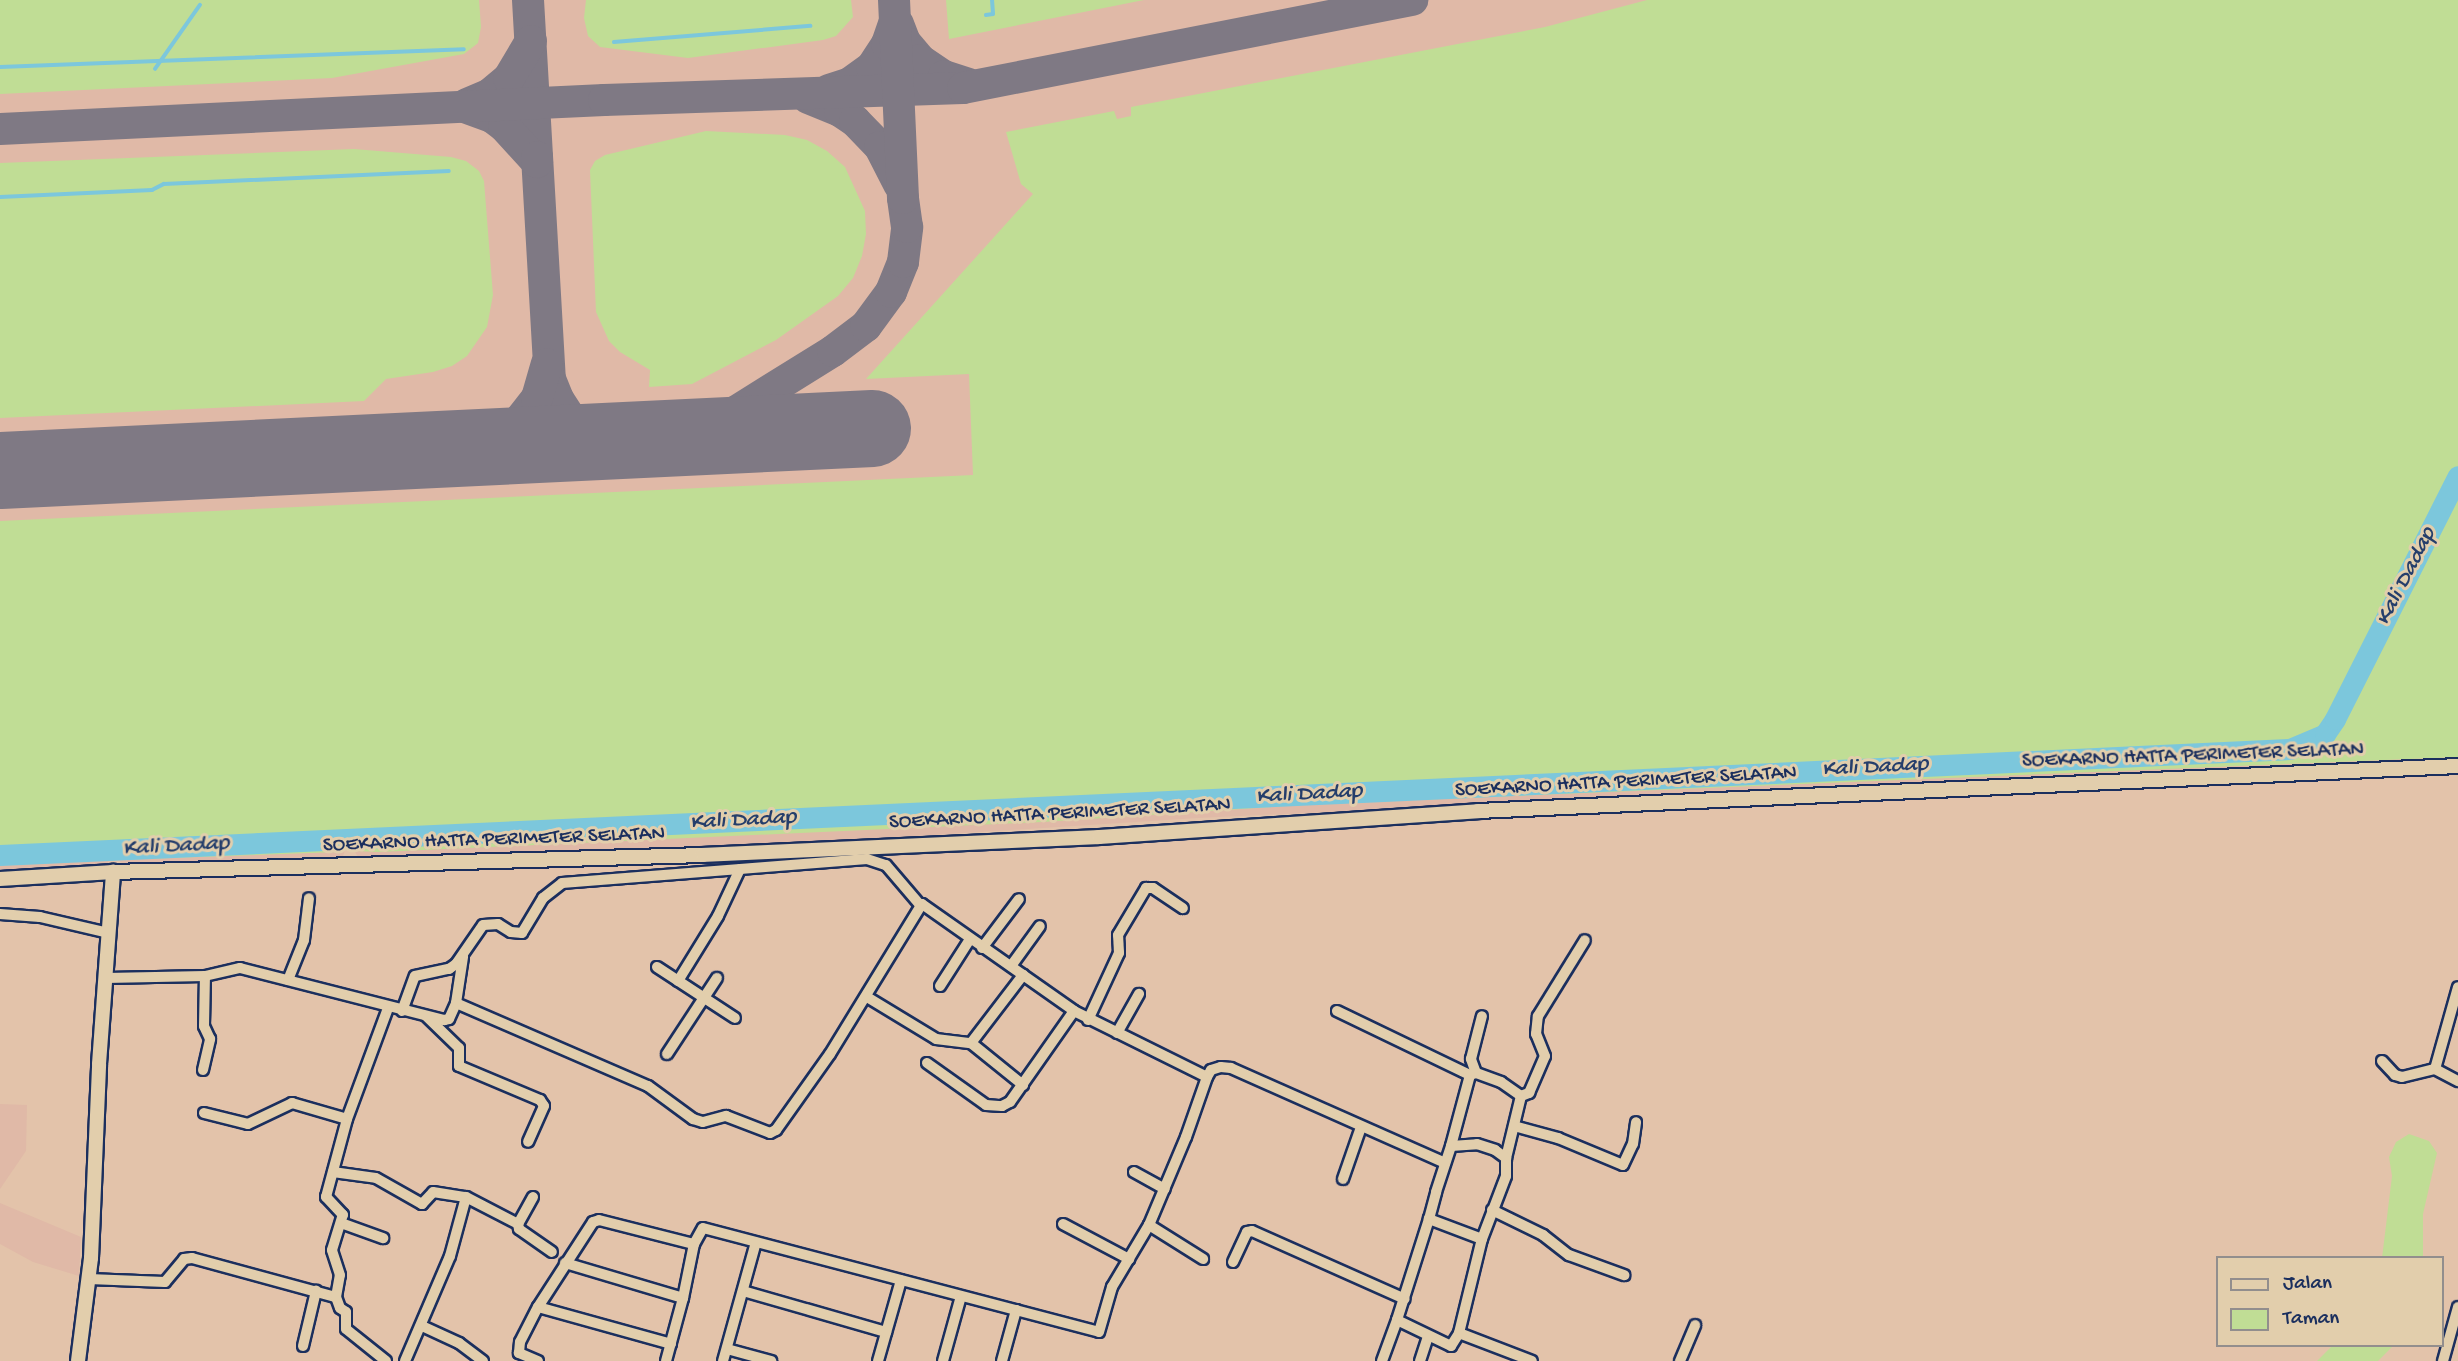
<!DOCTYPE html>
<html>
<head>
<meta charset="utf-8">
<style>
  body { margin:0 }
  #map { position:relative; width:2458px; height:1361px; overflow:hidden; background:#e3c3aa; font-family:"Gochi Hand",sans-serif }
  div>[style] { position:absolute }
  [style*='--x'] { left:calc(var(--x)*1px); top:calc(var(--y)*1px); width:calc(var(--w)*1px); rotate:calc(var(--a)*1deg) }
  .built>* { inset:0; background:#e0b9a7 }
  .green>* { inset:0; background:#c0dd95 }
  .stream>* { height:3.5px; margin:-1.75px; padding:0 1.75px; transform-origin:1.75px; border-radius:1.75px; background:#7cc7dc }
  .river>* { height:21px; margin:-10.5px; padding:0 10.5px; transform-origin:10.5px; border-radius:10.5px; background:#7cc7dc }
  .taxiway>* { height:32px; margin:-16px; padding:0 16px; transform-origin:16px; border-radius:16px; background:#7f7984 }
  .runway>* { height:77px; margin:-38.5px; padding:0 38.5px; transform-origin:38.5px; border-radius:38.5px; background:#7f7984 }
  .roads { filter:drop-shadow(2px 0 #1b2f5e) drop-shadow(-2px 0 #1b2f5e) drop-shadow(0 2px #1b2f5e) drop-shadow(0 -2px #1b2f5e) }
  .street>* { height:10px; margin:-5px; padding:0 5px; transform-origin:5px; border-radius:5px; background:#e2ceac }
  .secondary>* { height:14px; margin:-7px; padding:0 7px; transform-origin:7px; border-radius:7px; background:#e2ceac }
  span { translate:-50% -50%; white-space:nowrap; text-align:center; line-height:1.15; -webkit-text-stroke:6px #e2ceac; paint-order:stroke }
  .street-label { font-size:21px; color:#1b2f5e }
  .water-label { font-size:23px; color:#253e6b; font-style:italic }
  .legend { position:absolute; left:2216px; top:1256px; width:228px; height:91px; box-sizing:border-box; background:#e2ceac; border:2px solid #928e8d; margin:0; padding:9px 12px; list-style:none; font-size:21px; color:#1b2f5e }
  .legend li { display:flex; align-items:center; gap:14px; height:35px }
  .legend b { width:35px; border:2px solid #928e8d }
</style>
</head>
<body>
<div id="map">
  <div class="built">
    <div style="clip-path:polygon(0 0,2458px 0,2458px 760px,1198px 818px,886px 838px,612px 850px,360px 860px,352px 847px,346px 847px,342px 859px,129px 867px,120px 862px,119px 857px,110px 857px,107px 867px,0 874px)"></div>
    <div style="clip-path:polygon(0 1104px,27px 1105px,26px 1151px,0 1189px)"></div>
    <div style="clip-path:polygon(0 1203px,81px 1237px,79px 1276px,33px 1262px,0 1244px)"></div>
  </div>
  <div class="green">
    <div style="clip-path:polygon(0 0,479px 0,481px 27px,478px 43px,464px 54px,332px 78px,0 94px)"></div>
    <div style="clip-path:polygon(586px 0,851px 0,853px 17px,836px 36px,823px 40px,688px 58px,600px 47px,588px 36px,584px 18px)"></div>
    <div style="clip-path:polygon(946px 0,1144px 0,949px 39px)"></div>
    <div style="clip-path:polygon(1647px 0,2458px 0,2458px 757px,1317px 804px,1042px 822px,379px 852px,355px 851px,353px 845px,344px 845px,339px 852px,0 864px,0 521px,973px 475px,969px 374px,866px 379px,1033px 194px,1021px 184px,1006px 132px,1114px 111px,1117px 119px,1131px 116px,1131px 107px,1545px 27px)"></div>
    <div style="clip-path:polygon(706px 131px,785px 135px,807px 140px,827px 151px,845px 167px,865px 211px,866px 234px,862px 256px,853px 278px,838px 296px,776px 340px,692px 384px,649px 387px,650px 370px,620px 352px,609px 341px,596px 312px,590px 170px,595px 161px,605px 155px)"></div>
    <div style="clip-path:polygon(354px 149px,451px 157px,466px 161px,479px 171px,484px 181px,493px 295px,487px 327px,467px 356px,452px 366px,433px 372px,386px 379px,364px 401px,0 418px,0 163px)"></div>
    <div style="clip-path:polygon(2409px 1134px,2429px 1141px,2437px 1153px,2423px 1214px,2423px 1258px,2382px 1258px,2392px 1176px,2389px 1157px,2396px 1142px)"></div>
    <div style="clip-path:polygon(2333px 1345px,2394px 1345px,2378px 1361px,2317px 1361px)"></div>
  </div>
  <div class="stream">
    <div style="--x:986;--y:15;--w:7;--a:-8"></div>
    <div style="--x:993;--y:14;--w:14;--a:-94"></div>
    <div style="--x:614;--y:42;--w:197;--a:-4.7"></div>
    <div style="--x:0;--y:67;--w:464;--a:-2.2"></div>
    <div style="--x:155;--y:69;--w:78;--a:-54.9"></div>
    <div style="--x:0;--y:197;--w:152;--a:-2.6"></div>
    <div style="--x:152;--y:190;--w:13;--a:-27"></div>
    <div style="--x:164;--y:184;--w:285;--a:-2.6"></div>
  </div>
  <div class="river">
    <div style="--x:0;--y:855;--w:2292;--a:-2.65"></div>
    <div style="--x:2290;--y:749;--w:38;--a:-23"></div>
    <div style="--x:2325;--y:734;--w:18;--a:-56"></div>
    <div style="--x:2335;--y:719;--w:272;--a:-63.2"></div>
  </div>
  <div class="taxiway">
    <div style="--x:528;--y:0;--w:380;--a:86.7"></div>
    <div style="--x:550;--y:379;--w:22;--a:68"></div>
    <div style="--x:558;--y:399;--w:27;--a:57"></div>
    <div style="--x:573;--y:422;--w:26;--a:32"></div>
    <div style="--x:595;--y:436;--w:29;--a:10"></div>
    <div style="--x:898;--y:24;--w:19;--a:69"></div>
    <div style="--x:905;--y:42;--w:23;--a:50"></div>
    <div style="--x:920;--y:60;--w:29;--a:34"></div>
    <div style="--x:944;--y:76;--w:26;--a:18"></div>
    <div style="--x:829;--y:90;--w:22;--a:-18"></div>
    <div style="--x:850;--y:83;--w:27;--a:-36"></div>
    <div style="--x:872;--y:67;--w:27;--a:-57"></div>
    <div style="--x:887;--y:44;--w:21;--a:-71"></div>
    <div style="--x:808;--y:98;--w:35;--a:22"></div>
    <div style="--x:840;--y:111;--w:18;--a:34"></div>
    <div style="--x:855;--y:121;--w:36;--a:46"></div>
    <div style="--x:880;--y:147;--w:42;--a:62.8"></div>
    <div style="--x:467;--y:104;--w:25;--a:-23"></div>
    <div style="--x:490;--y:94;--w:25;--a:-40"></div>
    <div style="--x:509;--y:78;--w:43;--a:-59.3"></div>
    <div style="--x:467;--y:108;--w:27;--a:20"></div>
    <div style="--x:492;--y:117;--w:15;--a:37"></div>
    <div style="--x:504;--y:126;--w:49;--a:47.5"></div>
    <div style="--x:537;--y:162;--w:5;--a:-90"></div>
    <div style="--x:0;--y:129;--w:605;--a:-2.75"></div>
    <div style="--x:604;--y:100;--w:359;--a:-1.9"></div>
    <div style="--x:963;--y:88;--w:458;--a:-11.1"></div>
    <div style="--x:629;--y:440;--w:72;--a:-11.2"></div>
    <div style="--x:700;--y:426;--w:38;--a:-22"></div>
    <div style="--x:735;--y:412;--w:115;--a:-31.9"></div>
    <div style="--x:833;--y:351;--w:41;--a:-37.1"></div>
    <div style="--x:866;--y:326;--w:42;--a:-53.7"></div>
    <div style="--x:891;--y:292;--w:32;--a:-68"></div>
    <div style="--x:903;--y:262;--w:35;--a:-83"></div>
    <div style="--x:907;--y:227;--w:29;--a:-98"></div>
    <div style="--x:903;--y:198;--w:198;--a:-92.6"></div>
    <div style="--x:466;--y:448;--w:29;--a:-18"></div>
    <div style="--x:494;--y:439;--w:31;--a:-36"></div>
    <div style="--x:519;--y:421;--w:29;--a:-52"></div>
    <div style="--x:537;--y:398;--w:35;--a:-74"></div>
  </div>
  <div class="runway">
    <div style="--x:0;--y:470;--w:873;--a:-2.76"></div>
  </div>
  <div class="roads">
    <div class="street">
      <div style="--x:0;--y:914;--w:40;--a:4.3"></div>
      <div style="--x:40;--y:917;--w:70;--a:13.2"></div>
      <div style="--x:982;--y:948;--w:61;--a:-52.9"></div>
      <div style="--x:1011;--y:966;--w:49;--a:-54.1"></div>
      <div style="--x:657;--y:967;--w:93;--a:33.2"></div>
      <div style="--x:106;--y:978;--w:99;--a:-1.2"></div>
      <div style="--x:205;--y:976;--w:36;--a:-13"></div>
      <div style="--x:240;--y:968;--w:211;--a:14.3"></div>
      <div style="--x:444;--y:1020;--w:5;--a:-11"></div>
      <div style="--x:449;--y:1019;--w:17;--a:-66"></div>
      <div style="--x:456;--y:1003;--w:47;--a:-81.3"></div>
      <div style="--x:288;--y:980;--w:43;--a:-68.2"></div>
      <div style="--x:304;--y:940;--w:42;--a:-83.2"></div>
      <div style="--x:678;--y:981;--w:76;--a:-58.4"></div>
      <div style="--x:718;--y:916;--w:52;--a:-64.9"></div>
      <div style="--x:940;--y:986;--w:56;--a:-57.4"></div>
      <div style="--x:867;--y:997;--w:81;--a:31.3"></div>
      <div style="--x:936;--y:1039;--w:35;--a:7"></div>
      <div style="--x:971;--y:1043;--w:86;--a:-52.6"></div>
      <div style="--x:456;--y:1003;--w:209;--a:23.4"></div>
      <div style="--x:648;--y:1086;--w:56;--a:36.3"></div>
      <div style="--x:693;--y:1119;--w:10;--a:17"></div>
      <div style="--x:703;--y:1122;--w:24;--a:-15"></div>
      <div style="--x:726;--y:1116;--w:47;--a:21.1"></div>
      <div style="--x:770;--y:1133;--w:7;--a:-27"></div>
      <div style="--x:776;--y:1130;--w:93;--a:-54.6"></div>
      <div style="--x:830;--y:1054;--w:176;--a:-58.5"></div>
      <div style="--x:922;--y:904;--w:186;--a:35.1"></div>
      <div style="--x:1074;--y:1011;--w:148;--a:26.4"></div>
      <div style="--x:402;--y:1011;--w:37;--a:-70"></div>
      <div style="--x:415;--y:976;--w:35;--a:-12"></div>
      <div style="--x:449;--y:969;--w:9;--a:-36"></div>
      <div style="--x:456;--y:964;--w:47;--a:-55.3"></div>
      <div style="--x:483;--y:925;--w:15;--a:-4"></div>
      <div style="--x:498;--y:924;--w:15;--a:32"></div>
      <div style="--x:511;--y:932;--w:11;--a:5"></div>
      <div style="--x:522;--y:933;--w:41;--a:-59"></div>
      <div style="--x:543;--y:898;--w:24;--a:-38"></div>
      <div style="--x:562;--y:883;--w:306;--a:-4.5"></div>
      <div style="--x:867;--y:859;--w:20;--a:18"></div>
      <div style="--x:886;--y:865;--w:52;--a:49.6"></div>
      <div style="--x:1337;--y:1011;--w:148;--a:25.7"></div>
      <div style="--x:426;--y:1016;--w:46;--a:44.1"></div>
      <div style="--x:459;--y:1048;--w:18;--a:90"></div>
      <div style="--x:459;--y:1066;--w:88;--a:22.8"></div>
      <div style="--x:540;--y:1100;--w:7;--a:56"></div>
      <div style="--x:544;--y:1106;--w:39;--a:114"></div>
      <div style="--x:1088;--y:1020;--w:74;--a:-65.2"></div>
      <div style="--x:1119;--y:953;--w:18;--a:-93"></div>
      <div style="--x:1118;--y:935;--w:55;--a:-59.2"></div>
      <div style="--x:1146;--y:888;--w:7;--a:0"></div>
      <div style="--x:1153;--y:888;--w:36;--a:34"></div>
      <div style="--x:1117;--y:1033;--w:45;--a:-60.6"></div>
      <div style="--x:971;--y:1043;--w:67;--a:38.9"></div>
      <div style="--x:667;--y:1054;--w:91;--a:-56.7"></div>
      <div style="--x:2382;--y:1061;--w:19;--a:47"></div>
      <div style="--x:2395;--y:1075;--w:7;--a:16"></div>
      <div style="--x:2402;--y:1077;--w:34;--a:-14"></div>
      <div style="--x:2435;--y:1069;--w:26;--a:28"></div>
      <div style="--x:927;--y:1063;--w:72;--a:35.4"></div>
      <div style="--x:986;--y:1105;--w:16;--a:4"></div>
      <div style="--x:1002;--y:1106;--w:9;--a:-27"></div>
      <div style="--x:1010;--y:1102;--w:111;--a:-54.9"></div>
      <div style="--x:2435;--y:1069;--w:85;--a:-74.3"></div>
      <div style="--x:203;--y:1070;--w:32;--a:-77"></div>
      <div style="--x:210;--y:1039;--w:14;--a:-115"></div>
      <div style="--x:204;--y:1026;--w:50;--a:-88.9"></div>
      <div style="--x:1476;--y:1073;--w:15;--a:-110"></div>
      <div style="--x:1471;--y:1059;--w:44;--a:-75.7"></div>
      <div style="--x:1521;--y:1096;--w:9;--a:-21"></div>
      <div style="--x:1529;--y:1093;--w:40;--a:-66.6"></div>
      <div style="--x:1545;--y:1056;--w:24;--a:-112"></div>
      <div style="--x:1536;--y:1034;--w:18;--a:-84"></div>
      <div style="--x:1538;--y:1016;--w:89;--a:-58.3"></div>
      <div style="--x:204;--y:1113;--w:45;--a:14"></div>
      <div style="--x:248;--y:1124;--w:49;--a:-25.5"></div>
      <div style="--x:292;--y:1103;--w:57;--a:16.2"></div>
      <div style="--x:1514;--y:1126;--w:46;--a:15.3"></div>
      <div style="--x:1558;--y:1138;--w:70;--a:22.6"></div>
      <div style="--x:1623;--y:1165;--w:23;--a:-65"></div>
      <div style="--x:1633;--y:1144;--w:22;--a:-82"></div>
      <div style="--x:333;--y:1172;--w:43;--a:7.9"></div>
      <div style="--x:376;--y:1178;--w:53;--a:29.5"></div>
      <div style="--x:422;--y:1204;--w:16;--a:-47"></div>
      <div style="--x:433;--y:1192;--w:33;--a:9"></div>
      <div style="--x:466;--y:1197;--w:59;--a:27.4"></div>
      <div style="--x:1134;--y:1172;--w:35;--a:29"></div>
      <div style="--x:1343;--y:1179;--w:55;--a:-70.9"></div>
      <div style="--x:533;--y:1197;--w:31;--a:119"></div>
      <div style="--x:518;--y:1224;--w:5;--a:79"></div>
      <div style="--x:519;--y:1229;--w:40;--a:34.9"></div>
      <div style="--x:1492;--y:1210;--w:57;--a:26.1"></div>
      <div style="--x:1543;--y:1235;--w:33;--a:38"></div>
      <div style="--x:1569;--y:1255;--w:59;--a:20"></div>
      <div style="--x:1429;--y:1219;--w:106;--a:107.6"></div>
      <div style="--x:1397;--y:1320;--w:60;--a:25.7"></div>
      <div style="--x:1451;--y:1346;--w:15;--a:-58"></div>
      <div style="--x:1459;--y:1333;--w:97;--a:-76.3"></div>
      <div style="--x:1482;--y:1239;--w:67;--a:-69.1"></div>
      <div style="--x:1506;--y:1176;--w:18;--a:-90"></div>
      <div style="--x:1506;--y:1158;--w:64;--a:-76.4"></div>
      <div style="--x:1521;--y:1096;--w:24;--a:-145"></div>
      <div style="--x:1501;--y:1082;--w:27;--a:-160"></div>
      <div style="--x:1476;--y:1073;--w:6;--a:162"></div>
      <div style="--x:1470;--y:1075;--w:73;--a:105"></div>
      <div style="--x:341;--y:1223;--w:45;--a:19.7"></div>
      <div style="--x:1063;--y:1224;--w:75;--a:27.9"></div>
      <div style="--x:1149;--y:1225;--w:64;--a:32.2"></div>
      <div style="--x:1482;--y:1239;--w:57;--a:-159.3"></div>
      <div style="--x:1429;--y:1219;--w:28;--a:-75"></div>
      <div style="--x:1436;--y:1192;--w:48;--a:-71.9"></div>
      <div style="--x:1451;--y:1146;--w:26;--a:-4"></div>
      <div style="--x:1477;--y:1144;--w:19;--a:18"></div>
      <div style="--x:1495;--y:1150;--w:14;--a:36"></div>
      <div style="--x:1233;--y:1262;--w:33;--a:-65"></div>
      <div style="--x:1247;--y:1232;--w:5;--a:-11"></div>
      <div style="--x:1252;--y:1231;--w:167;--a:24"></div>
      <div style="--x:565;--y:1263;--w:123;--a:16.5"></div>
      <div style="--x:89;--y:1279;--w:76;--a:2.3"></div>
      <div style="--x:165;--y:1282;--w:30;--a:-50"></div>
      <div style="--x:184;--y:1259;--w:8;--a:-7"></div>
      <div style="--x:192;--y:1258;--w:149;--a:15.2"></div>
      <div style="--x:743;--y:1291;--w:149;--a:16"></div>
      <div style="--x:538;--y:1307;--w:138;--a:15.5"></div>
      <div style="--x:422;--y:1326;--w:41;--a:24.7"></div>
      <div style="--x:459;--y:1343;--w:30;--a:37"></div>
      <div style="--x:1459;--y:1333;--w:78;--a:21"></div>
      <div style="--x:303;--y:1346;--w:57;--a:-76.7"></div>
      <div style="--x:727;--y:1349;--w:46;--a:15.3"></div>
      <div style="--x:386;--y:1361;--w:51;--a:-141.3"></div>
      <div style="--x:346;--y:1329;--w:17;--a:-90"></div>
      <div style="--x:346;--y:1312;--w:7;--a:-146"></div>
      <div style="--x:340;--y:1308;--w:12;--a:-110"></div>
      <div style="--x:336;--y:1297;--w:22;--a:-80"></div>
      <div style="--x:340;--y:1275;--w:26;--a:-108"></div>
      <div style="--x:332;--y:1250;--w:37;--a:-73"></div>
      <div style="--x:343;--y:1215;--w:25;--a:-133"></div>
      <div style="--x:326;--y:1197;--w:81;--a:-74.9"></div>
      <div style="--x:347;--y:1119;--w:118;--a:-69.7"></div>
      <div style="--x:405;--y:1361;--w:114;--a:-66.8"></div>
      <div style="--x:450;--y:1256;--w:61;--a:-74.8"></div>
      <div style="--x:538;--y:1361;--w:21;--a:-157"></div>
      <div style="--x:519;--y:1353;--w:11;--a:-85"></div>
      <div style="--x:520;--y:1342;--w:39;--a:-63"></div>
      <div style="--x:538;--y:1307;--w:101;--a:-57.1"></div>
      <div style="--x:593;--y:1222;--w:6;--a:-18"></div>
      <div style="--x:599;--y:1220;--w:98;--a:14.2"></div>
      <div style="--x:666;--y:1361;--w:65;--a:-74.9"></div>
      <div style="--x:683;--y:1298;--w:55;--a:-78.5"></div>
      <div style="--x:694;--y:1244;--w:18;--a:-61"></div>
      <div style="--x:703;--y:1228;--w:409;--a:14.7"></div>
      <div style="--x:1099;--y:1332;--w:47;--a:-73.9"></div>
      <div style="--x:1112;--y:1287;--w:72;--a:-59.2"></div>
      <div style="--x:1149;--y:1225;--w:95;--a:-67.2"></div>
      <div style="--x:1186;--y:1137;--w:64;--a:-70.7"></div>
      <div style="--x:1207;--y:1077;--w:8;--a:-60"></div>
      <div style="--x:1211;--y:1070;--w:10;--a:-17"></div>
      <div style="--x:1221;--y:1067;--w:10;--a:6"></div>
      <div style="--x:1231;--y:1068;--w:234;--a:23.9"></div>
      <div style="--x:723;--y:1361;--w:123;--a:-74.5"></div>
      <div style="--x:878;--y:1361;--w:84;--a:-74.1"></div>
      <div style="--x:943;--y:1361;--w:67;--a:-74.5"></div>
      <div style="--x:1002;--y:1361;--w:53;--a:-74.6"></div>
      <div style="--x:1382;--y:1361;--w:44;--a:-69.9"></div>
      <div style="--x:1420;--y:1361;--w:25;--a:-72"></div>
      <div style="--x:1680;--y:1361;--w:39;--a:-67"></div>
      <div style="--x:2443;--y:1361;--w:56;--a:-74.5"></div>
    </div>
    <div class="secondary">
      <div style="--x:0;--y:879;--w:113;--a:-3.5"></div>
      <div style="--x:113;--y:872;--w:590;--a:-1.65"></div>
      <div style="--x:703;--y:855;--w:396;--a:-2.6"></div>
      <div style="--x:1099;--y:837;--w:380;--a:-3.9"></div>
      <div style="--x:1478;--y:811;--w:981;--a:-2.63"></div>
      <div style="--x:78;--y:1361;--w:104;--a:-82.8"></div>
      <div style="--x:91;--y:1258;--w:194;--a:-87.6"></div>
      <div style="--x:99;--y:1064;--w:193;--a:-85.8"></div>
    </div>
  </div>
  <div class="street-label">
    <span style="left:2193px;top:757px;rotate:-2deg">SOEKARNO HATTA PERIMETER SELATAN</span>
    <span style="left:1626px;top:783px;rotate:-3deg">SOEKARNO HATTA PERIMETER SELATAN</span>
    <span style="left:1060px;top:815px;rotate:-3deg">SOEKARNO HATTA PERIMETER SELATAN</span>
    <span style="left:494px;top:841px;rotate:-2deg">SOEKARNO HATTA PERIMETER SELATAN</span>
  </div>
  <div class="water-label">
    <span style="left:2407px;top:577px;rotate:-63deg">Kali Dadap</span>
    <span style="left:1875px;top:768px;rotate:-3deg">Kali Dadap</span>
    <span style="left:1309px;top:795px;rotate:-3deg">Kali Dadap</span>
    <span style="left:743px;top:821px;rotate:-3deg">Kali Dadap</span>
    <span style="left:176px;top:847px;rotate:-3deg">Kali Dadap</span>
  </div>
  <ul class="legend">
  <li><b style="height:9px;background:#e2ceac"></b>Jalan</li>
  <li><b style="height:19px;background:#c0dd95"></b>Taman</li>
  </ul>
</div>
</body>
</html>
